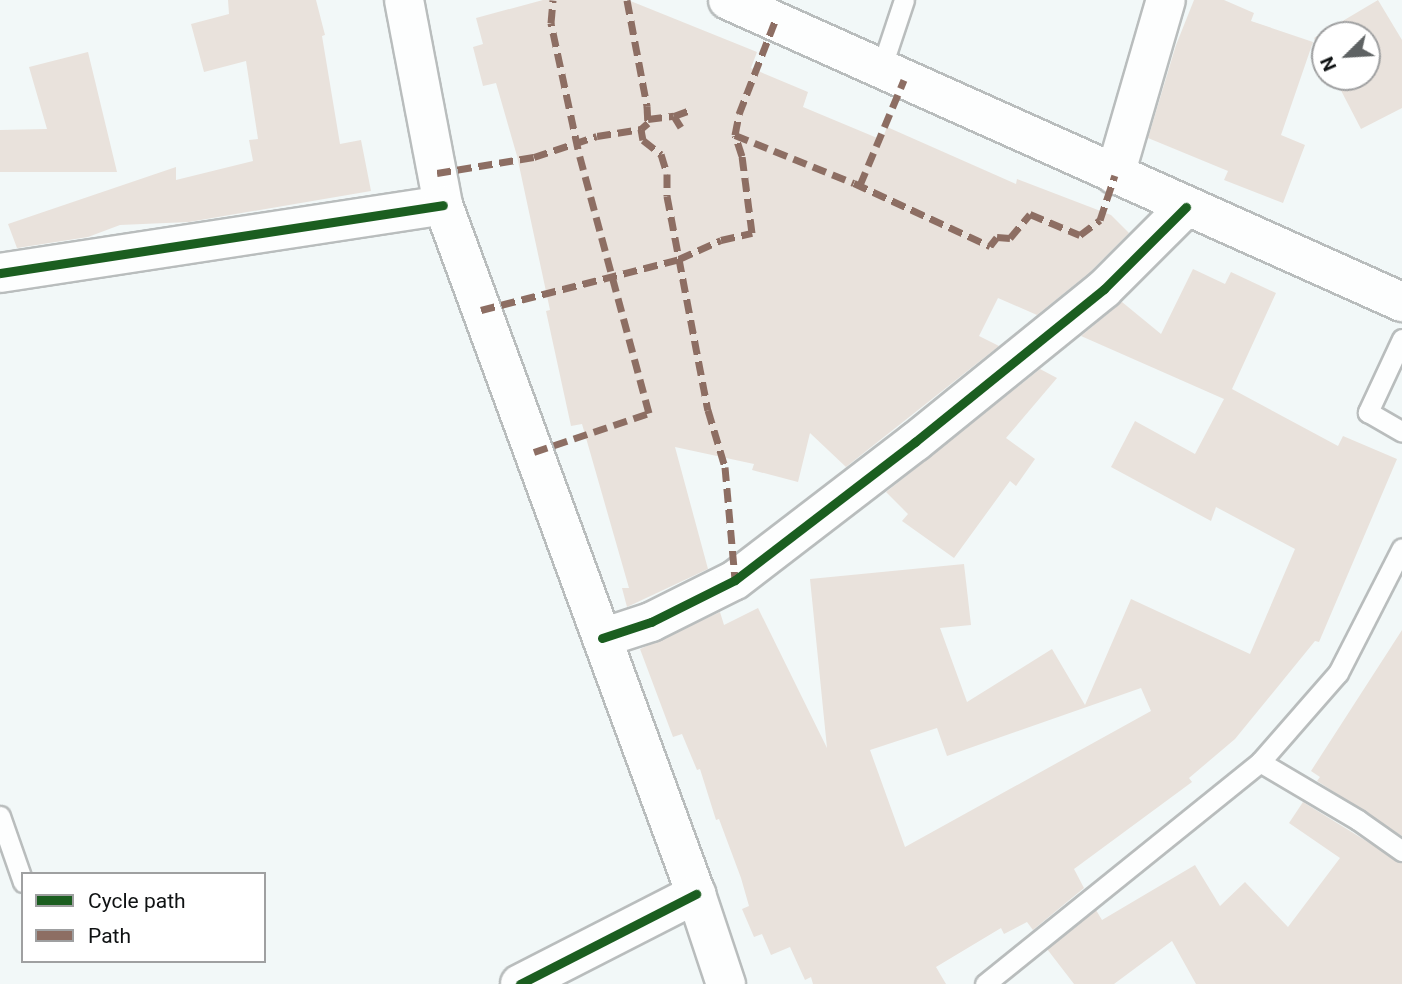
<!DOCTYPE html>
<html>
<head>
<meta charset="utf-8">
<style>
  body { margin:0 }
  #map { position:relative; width:1402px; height:984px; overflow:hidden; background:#f2f8f8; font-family:Roboto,sans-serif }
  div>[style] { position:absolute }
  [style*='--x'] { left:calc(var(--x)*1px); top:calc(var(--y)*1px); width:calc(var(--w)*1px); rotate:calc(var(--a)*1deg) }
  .building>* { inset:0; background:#e9e2dc }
  .roads { filter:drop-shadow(2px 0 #b9bdbd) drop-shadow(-2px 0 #b9bdbd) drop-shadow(0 2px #b9bdbd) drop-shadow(0 -2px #b9bdbd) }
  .service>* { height:19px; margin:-9.5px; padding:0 9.5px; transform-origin:9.5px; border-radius:9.5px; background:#fdfefe }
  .minor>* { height:38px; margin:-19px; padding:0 19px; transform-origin:19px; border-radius:19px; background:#fdfefe }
  .tertiary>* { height:38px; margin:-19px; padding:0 19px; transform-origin:19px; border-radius:19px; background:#fdfefe }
  .secondary>* { height:38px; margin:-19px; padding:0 19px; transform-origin:19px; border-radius:19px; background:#fdfefe }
  .primary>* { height:38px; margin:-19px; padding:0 19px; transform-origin:19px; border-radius:19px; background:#fdfefe }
  .quiet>* { height:7px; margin-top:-3.5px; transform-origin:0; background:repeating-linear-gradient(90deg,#8d6e63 0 14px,transparent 0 21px) }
  .cycleway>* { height:9px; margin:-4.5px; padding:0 4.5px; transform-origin:4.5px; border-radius:4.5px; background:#1b5e20 }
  span { translate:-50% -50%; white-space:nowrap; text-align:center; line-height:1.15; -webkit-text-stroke:6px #fff; paint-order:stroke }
  .legend { position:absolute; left:21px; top:872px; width:245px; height:91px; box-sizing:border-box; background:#fff; border:2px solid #9fa0a1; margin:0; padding:9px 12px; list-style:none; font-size:21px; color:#0f1213 }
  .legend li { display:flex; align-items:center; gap:14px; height:35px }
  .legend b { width:35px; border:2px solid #9fa0a1 }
  .north { position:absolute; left:1311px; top:21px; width:70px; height:70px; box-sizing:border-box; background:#fff; border:2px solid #9fa0a1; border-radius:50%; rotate:246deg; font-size:19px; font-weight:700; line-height:28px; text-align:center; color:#0f1213 }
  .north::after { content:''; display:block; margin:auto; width:24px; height:32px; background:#5e6263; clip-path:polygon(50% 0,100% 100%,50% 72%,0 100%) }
</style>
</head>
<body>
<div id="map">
  <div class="building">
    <div style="clip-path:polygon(228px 0,316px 0,325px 35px,322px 36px,340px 144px,361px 140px,371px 191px,189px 222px,120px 225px,88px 237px,17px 248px,8px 224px,176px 167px,176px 180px,253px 161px,249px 140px,258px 139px,246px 61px,204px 72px,191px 24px,229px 14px)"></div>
    <div style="clip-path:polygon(543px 0,628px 0,757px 52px,751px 68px,808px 92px,803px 107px,882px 140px,887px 127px,1016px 184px,1017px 179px,1111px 215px,1129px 233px,1089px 273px,1037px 315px,998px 298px,979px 336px,999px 346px,846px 467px,810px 433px,798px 482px,752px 470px,754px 464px,675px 447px,708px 569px,627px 607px,622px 588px,629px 588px,582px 424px,571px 426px,546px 311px,550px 310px,517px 156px,496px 83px,483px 86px,473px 47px,483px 44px,476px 18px)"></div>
    <div style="clip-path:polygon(1194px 0,1224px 0,1254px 13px,1251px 21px,1313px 42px,1281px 135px,1305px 145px,1283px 203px,1224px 180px,1228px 171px,1148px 138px,1176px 45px)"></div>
    <div style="clip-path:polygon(1378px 0,1402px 40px,1402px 108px,1361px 129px,1334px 77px,1367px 77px,1367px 35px,1325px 35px,1325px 59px,1314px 38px)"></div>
    <div style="clip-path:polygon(88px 52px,117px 172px,0 172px,0 130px,47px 129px,29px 67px)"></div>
    <div style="clip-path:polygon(evenodd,1193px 269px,1225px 284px,1231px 272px,1276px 293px,1232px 389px,1338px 446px,1343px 436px,1397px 459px,1319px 642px,1315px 641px,1235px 739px,1189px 778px,1192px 782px,1074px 869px,1084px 888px,1033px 930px,1027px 922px,1004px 934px,1001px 928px,936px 967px,946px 984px,813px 984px,811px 977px,805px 980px,790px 947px,771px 955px,762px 934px,754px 937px,742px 909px,749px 906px,741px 878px,719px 819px,716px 820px,700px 769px,697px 770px,682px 734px,673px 737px,640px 649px,720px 612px,724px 625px,758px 608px,827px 748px,810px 579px,964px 564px,971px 625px,940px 628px,967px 702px,1052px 649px,1085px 705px,1131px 599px,1250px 654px,1295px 549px,1216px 507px,1211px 521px,1111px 467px,1135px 421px,1195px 454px,1224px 399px,1081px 336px,1122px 302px,1161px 334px,1193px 269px,1141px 688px,1151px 711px,905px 847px,870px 750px,937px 728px,947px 756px,1141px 688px)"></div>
    <div style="clip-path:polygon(1040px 369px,1057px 378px,1006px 438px,1035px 459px,1016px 486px,1010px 481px,954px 558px,902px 521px,908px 514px,886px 492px)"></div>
    <div style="clip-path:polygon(1402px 630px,1402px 836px,1317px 781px,1320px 777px,1311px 771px)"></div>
    <div style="clip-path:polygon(1303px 802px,1402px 863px,1402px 984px,1196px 984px,1172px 941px,1114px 984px,1074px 984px,1047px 949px,1096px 910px,1102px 920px,1195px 865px,1220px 906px,1245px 882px,1288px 927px,1340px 858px,1289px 823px)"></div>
  </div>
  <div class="roads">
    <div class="service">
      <div style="--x:881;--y:69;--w:73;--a:-71.6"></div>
      <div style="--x:1402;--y:339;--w:81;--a:115"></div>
      <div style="--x:1368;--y:412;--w:39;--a:30"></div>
      <div style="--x:1260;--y:762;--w:118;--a:-48.8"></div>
      <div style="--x:1338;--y:673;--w:140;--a:-62.9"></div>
      <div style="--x:0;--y:816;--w:70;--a:70.8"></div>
      <div style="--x:985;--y:984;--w:353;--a:-38.9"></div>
      <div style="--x:1260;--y:762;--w:114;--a:30.6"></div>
      <div style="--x:1358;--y:820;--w:54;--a:35.2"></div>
    </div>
    <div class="minor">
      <div style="--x:1115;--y:175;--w:182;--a:-73.8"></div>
      <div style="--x:602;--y:638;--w:52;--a:-18.1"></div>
      <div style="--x:651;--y:622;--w:94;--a:-26.6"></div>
      <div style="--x:735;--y:580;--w:227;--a:-37.5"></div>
      <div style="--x:915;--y:442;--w:243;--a:-39"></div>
      <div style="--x:1104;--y:289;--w:116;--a:-45"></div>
    </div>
    <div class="tertiary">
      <div style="--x:0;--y:273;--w:448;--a:-8.7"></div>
      <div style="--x:520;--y:984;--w:198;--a:-27.1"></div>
    </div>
    <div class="secondary">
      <div style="--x:404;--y:0;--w:209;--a:79.2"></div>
      <div style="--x:443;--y:205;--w:734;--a:69.84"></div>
      <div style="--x:696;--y:894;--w:95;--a:71.6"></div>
    </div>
    <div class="primary">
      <div style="--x:728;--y:0;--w:739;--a:24.14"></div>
    </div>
  </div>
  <div class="quiet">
    <div style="--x:627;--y:0;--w:108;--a:79.3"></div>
    <div style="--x:647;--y:106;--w:17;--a:87"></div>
    <div style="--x:648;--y:123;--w:9;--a:139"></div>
    <div style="--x:641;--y:129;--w:11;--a:80"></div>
    <div style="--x:643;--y:140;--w:23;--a:38"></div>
    <div style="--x:661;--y:154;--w:21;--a:73"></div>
    <div style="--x:667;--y:174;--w:22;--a:90"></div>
    <div style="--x:667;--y:196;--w:218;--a:79.2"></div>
    <div style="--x:708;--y:410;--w:59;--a:73.4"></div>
    <div style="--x:725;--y:467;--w:113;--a:84.9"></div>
    <div style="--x:674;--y:116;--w:20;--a:-20"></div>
    <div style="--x:648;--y:119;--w:26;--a:-7"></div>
    <div style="--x:674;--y:116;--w:13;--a:58"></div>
    <div style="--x:735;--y:135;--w:128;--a:22"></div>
    <div style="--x:854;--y:183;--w:150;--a:24.9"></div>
    <div style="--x:990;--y:246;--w:11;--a:-52"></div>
    <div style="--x:997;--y:237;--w:13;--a:4"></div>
    <div style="--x:1010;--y:238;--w:31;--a:-50"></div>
    <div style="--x:1030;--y:214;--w:54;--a:22.8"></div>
    <div style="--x:1080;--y:235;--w:25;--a:-37"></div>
    <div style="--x:1100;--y:220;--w:47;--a:-71.6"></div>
    <div style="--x:437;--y:173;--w:98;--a:-9.4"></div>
    <div style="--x:534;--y:157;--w:66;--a:-18.4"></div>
    <div style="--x:597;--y:136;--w:45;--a:-9"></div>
    <div style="--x:860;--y:185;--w:114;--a:-67.3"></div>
    <div style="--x:481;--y:310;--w:204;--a:-14.4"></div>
    <div style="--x:679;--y:259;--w:46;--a:-24.3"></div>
    <div style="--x:721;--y:240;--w:32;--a:-13"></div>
    <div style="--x:752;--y:233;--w:78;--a:-97.4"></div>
    <div style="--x:742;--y:156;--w:22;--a:-108"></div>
    <div style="--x:735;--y:135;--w:21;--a:-79"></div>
    <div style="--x:739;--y:114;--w:100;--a:-68.8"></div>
    <div style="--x:534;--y:452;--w:121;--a:-18.7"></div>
    <div style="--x:649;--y:413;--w:273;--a:-105.1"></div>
    <div style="--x:578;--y:149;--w:129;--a:-102.1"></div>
    <div style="--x:551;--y:23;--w:23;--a:-85"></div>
  </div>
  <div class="cycleway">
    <div style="--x:0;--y:273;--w:448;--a:-8.7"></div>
    <div style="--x:602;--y:638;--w:52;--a:-18.1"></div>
    <div style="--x:651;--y:622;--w:94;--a:-26.6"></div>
    <div style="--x:735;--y:580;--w:227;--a:-37.5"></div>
    <div style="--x:915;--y:442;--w:243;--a:-39"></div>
    <div style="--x:1104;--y:289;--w:116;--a:-45"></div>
    <div style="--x:520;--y:984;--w:198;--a:-27.1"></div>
  </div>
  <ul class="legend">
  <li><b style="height:9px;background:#1b5e20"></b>Cycle path</li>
  <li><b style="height:9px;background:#8d6e63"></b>Path</li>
  </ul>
  <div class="north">N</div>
</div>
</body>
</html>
